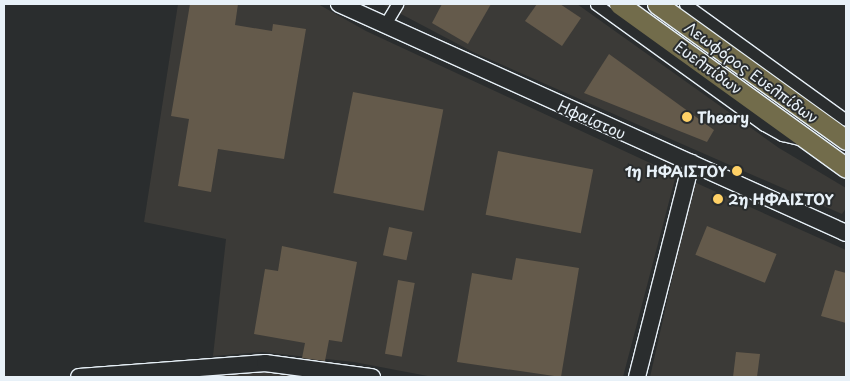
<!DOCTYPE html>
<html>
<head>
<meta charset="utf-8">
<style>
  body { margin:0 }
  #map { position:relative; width:850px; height:381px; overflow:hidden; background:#2a2d2e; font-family:"Playpen Sans",sans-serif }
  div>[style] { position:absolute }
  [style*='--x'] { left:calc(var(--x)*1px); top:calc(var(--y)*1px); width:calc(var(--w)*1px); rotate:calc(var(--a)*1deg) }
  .built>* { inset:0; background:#3b3a37 }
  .building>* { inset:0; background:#645a4b; transform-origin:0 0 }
  .roads { filter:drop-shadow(1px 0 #e8f1f8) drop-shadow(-1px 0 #e8f1f8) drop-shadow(0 1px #e8f1f8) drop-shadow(0 -1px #e8f1f8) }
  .street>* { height:11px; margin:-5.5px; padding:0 5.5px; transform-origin:5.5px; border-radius:5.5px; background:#2a2d2e }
  .secondary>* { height:16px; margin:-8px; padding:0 8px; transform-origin:8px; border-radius:8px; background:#2a2d2e }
  .primary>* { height:19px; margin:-9.5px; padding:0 9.5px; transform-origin:9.5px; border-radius:9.5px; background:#726c4b }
  .dots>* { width:14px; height:14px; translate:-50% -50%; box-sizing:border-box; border:2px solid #2a2d2e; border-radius:50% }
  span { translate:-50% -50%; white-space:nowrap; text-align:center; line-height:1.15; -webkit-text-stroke:4px #2a2d2e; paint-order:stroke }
  .street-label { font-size:15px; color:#e8f1f8 }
  .poi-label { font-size:15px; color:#e8f1f8; font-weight:700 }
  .left { translate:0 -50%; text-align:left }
  .right { translate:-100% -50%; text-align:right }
  .frame { position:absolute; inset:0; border:5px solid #e8f1f8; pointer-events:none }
</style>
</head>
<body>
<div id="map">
  <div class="built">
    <div style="clip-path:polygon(178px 4px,318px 4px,366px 31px,676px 175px,623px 377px,433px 377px,354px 362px,262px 352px,213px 356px,226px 239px,144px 222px)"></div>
    <div style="clip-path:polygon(382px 4px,577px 4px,779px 148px,846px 188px,846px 208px,842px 214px,650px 130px,473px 52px)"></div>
    <div style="clip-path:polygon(694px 182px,846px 250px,846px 377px,650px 377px)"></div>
    <div style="clip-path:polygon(265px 368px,332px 377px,176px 377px)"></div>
  </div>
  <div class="building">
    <div style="clip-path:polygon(190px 4px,238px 4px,235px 25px,272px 31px,273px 24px,306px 29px,284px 159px,218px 149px,211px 192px,178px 186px,189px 119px,171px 116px)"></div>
    <div style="clip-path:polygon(442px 4px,491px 4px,468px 44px,432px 23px)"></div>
    <div style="clip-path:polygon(537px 4px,560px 4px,581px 18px,562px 46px,525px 21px)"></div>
    <div style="clip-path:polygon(609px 54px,714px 130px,707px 142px,584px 93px)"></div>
    <div style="left:353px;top:92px;width:92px;height:103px;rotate:11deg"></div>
    <div style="left:498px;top:151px;width:97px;height:65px;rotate:11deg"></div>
    <div style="left:707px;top:226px;width:75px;height:31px;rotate:22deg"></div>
    <div style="left:389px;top:227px;width:24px;height:29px;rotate:12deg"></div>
    <div style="clip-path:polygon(282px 246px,357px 262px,342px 342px,329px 340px,325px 361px,302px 358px,305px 343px,254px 334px,265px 269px,278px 271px)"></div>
    <div style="clip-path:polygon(516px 258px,579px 268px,561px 377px,457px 362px,472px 273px,512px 280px)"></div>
    <div style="clip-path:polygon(835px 270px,846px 273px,846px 323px,821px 316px)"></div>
    <div style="left:398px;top:280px;width:17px;height:75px;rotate:10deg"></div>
    <div style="clip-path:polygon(736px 352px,760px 354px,757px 377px,733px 377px)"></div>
  </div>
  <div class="roads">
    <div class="street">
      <div style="--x:596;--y:4;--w:207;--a:35.8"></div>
      <div style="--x:764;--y:125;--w:21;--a:29"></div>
      <div style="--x:782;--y:135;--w:17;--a:13"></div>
      <div style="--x:685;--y:4;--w:198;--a:35.8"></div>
      <div style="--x:384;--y:26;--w:26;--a:-59"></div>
    </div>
    <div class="secondary">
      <div style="--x:339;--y:4;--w:556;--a:24.31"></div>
      <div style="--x:79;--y:377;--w:187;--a:-4.3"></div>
      <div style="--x:265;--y:363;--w:108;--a:7.5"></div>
      <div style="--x:637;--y:377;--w:221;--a:-75.8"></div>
    </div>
    <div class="primary">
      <div style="--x:619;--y:4;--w:280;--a:35.8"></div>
      <div style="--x:657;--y:4;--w:233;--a:35.7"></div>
    </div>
  </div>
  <div class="dots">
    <div style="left:687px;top:117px;background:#ffd166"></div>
    <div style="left:737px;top:171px;background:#ffd166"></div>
    <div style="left:718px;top:199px;background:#ffd166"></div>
  </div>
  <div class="street-label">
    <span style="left:709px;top:67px;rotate:36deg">Ευελπίδων</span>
    <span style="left:752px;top:72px;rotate:36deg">Λεωφόρος Ευελπίδων</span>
    <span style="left:592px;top:119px;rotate:24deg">Ηφαίστου</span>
  </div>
  <div class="poi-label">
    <span class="left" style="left:697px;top:117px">Theory</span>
    <span class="right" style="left:727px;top:171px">1η ΗΦΑΙΣΤΟΥ</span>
    <span class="left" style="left:728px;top:199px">2η ΗΦΑΙΣΤΟΥ</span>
  </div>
  <div class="frame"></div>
</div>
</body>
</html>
